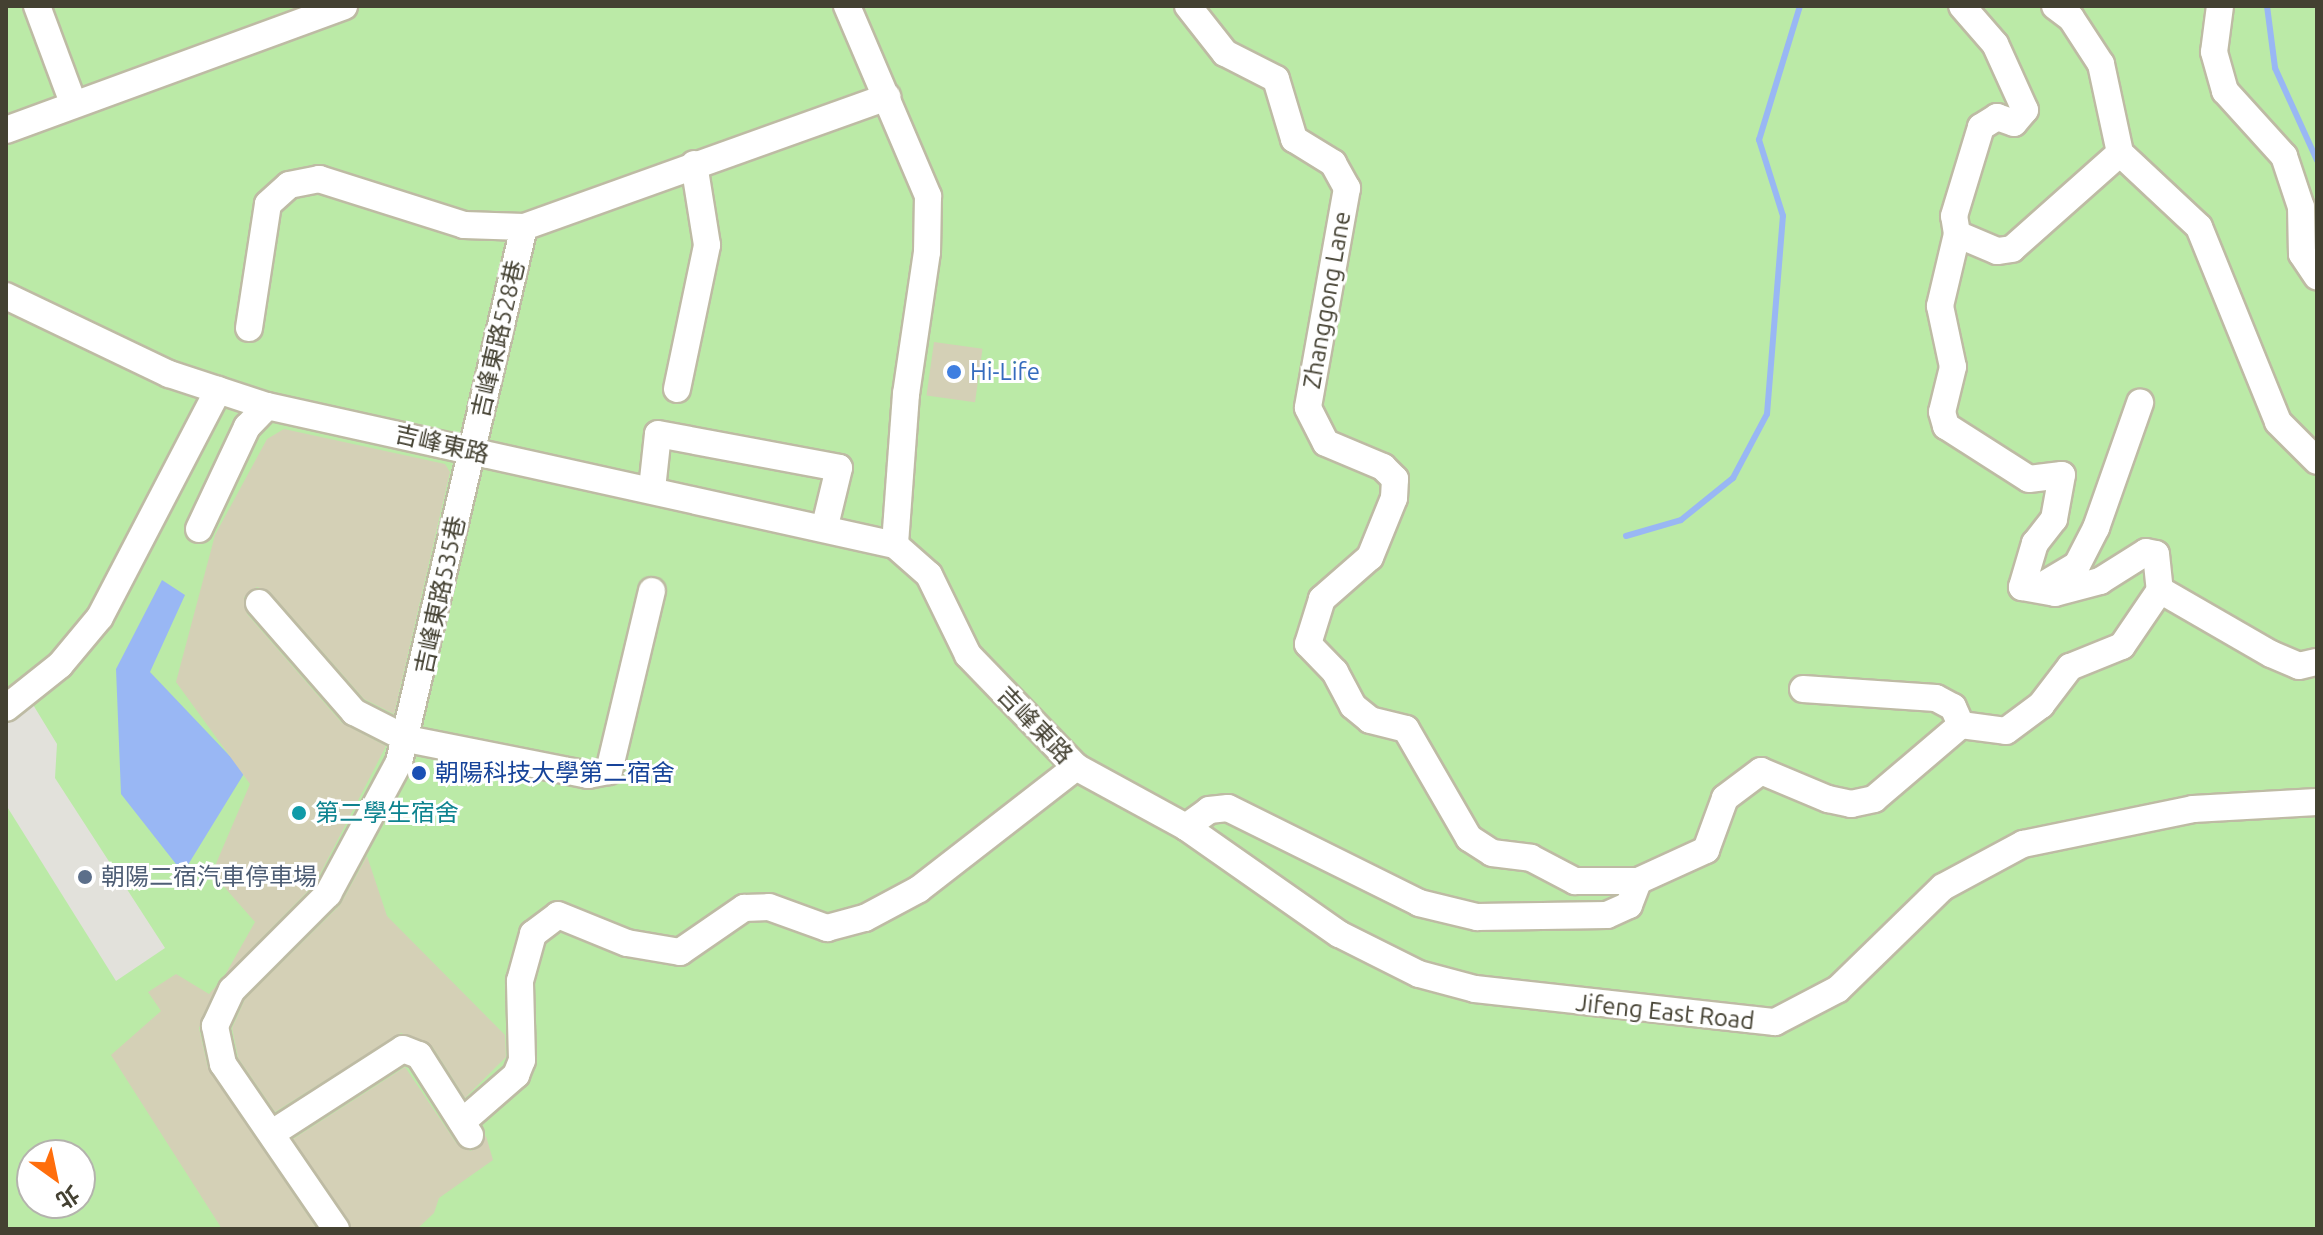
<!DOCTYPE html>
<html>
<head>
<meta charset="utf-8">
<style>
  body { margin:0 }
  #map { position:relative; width:2323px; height:1235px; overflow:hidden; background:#f2f1e2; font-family:Ubuntu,"Noto Sans TC",sans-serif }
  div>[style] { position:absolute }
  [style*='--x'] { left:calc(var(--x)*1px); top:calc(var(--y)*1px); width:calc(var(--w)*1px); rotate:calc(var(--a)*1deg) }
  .green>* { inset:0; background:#bbeaa7 }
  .parking>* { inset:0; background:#e2e1db }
  .water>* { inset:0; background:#99b7f4 }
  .stream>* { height:6px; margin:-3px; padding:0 3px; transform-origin:3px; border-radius:3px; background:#99b7f4 }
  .building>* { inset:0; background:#d4d0b6; transform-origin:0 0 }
  .roads { filter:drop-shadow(2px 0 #bebba4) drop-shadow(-2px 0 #bebba4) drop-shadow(0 2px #bebba4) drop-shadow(0 -2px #bebba4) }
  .minor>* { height:26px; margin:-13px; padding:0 13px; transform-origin:13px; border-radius:13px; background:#fff }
  .dots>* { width:22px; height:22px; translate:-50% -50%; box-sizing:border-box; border:4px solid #fff; border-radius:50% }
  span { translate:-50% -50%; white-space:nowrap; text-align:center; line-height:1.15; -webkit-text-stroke:6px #fff; paint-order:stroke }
  .street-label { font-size:24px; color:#444132 }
  .shop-label { font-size:24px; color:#366cbe }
  .left { translate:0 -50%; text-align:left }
  .transit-label { font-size:24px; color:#164399 }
  .culture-label { font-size:24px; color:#0d838f }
  .service-label { font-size:24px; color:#4e5e75 }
  .frame { position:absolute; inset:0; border:8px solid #444132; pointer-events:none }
  .north { position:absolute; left:16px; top:1139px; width:80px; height:80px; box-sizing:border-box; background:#fff; border:2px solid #b4b3ad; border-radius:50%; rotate:147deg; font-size:22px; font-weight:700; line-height:32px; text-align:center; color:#444132 }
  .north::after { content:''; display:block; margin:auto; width:28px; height:36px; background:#ff6e0c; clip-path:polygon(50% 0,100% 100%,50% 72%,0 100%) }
</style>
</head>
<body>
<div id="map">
  <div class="green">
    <div style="clip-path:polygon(evenodd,6px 6px,2317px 6px,2317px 1229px,6px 1229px,6px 6px,32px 1155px,80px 1155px,80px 1203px,32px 1203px,32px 1155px)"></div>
  </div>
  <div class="parking">
    <div style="clip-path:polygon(32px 703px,57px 744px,55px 778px,165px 948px,116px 981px,6px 805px,6px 720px)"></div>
  </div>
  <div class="water">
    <div style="clip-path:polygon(162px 580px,185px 595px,150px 672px,245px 772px,183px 873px,121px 794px,116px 669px)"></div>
  </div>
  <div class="stream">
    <div style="--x:2267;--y:6;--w:63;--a:82.6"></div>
    <div style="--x:2275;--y:68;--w:101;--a:65.5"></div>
    <div style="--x:1626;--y:536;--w:57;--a:-16.2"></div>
    <div style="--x:1681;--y:520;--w:67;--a:-38.9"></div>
    <div style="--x:1733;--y:478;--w:72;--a:-62"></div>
    <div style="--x:1767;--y:414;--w:199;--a:-85.4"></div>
    <div style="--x:1783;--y:216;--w:80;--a:-107.5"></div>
    <div style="--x:1759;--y:140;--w:140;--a:-73"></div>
  </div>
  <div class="building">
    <div style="left:934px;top:342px;width:49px;height:54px;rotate:8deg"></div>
    <div style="clip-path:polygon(284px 429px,445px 464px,450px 472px,394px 714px,364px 699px,270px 592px,257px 587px,244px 597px,247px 614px,342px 723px,386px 746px,315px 884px,225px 975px,255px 922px,212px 873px,250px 784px,176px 682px,215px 535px,267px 439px)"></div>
    <div style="clip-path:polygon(367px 856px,387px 916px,505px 1035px,506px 1057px,465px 1098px,432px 1046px,401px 1033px,275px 1112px,238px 1058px,232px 1028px,245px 999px,340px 905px)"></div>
    <div style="clip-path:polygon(176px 974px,209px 994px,217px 985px,199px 1028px,208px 1068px,317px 1229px,222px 1229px,111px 1055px,161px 1011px,148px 992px)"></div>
    <div style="clip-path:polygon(405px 1067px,457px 1144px,471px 1151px,486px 1136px,493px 1160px,439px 1198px,434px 1213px,417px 1229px,352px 1229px,293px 1139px)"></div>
  </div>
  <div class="roads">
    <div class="minor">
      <div style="--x:37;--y:6;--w:103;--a:69.6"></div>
      <div style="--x:847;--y:6;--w:207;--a:66.9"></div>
      <div style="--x:928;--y:196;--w:56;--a:91"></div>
      <div style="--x:927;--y:252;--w:144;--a:98.4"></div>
      <div style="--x:906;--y:394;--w:151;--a:94.2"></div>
      <div style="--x:1188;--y:6;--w:60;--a:51.8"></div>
      <div style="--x:1225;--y:53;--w:57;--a:27"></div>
      <div style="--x:1276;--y:79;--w:63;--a:73.3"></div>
      <div style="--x:1294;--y:139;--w:46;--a:31.6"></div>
      <div style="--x:1333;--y:163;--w:29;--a:61"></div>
      <div style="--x:1347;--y:188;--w:223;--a:100.1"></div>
      <div style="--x:1308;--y:408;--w:39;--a:63"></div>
      <div style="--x:1326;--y:443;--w:62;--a:22.8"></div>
      <div style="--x:1383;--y:467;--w:17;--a:45"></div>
      <div style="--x:1395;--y:479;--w:19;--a:93"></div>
      <div style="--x:1394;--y:498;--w:64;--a:112.1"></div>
      <div style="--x:1370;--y:557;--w:64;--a:138.8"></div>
      <div style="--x:1322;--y:599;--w:47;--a:107.3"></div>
      <div style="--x:1308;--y:644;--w:39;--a:46"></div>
      <div style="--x:1335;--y:672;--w:38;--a:62"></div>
      <div style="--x:1353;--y:706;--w:22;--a:39"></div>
      <div style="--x:1370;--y:720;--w:37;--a:14"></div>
      <div style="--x:1406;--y:729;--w:126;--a:60"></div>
      <div style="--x:1469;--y:838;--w:27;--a:33"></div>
      <div style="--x:1492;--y:853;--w:39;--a:7"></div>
      <div style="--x:1531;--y:858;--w:50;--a:27.6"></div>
      <div style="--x:1575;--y:881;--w:63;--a:0"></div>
      <div style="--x:1638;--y:881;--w:75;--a:-24.5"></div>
      <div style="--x:1706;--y:850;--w:55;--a:-69.9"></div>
      <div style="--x:1725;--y:798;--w:45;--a:-36.9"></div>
      <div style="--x:1761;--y:771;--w:73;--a:22.7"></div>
      <div style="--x:1828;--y:799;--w:24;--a:12"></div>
      <div style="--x:1851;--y:804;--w:24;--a:-12"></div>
      <div style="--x:1874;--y:799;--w:114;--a:-40.4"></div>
      <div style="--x:1961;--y:725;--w:45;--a:7.6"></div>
      <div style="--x:2006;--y:731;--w:44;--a:-36.6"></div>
      <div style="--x:2041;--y:705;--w:48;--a:-52.7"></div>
      <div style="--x:2070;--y:667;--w:56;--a:-22"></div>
      <div style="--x:2122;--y:646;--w:68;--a:-55.8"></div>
      <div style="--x:2160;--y:590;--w:128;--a:30"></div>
      <div style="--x:2271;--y:654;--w:30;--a:23"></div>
      <div style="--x:2299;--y:666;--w:18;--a:-13"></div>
      <div style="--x:2055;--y:6;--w:20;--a:37"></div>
      <div style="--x:2071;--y:18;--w:55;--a:56.9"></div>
      <div style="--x:2101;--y:64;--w:91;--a:77.9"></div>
      <div style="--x:2120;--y:153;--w:108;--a:43.1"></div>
      <div style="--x:2199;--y:227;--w:210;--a:67.9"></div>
      <div style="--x:2278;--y:422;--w:55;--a:45"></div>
      <div style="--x:2220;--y:6;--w:46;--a:97.4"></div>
      <div style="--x:2214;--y:52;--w:41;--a:74.2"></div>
      <div style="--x:2225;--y:91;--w:88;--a:47.8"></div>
      <div style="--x:2284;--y:156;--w:54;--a:71.6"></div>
      <div style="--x:2301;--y:207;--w:47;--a:88.8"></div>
      <div style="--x:2302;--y:254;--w:27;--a:56"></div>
      <div style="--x:6;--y:130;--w:360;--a:-20.1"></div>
      <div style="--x:2120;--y:153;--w:144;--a:138.4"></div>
      <div style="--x:2012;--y:249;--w:15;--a:172"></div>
      <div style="--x:1997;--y:251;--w:43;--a:-157"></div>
      <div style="--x:1957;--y:234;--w:74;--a:103.3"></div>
      <div style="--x:1940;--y:306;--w:62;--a:78"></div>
      <div style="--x:1953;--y:367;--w:46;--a:103.7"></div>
      <div style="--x:1942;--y:412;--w:15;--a:74"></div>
      <div style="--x:1946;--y:426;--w:98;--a:32.6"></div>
      <div style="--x:2029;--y:479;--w:33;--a:-7"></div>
      <div style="--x:2062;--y:475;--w:45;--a:100.3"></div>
      <div style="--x:2054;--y:519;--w:31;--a:128"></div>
      <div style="--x:2035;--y:543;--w:46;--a:106.5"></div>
      <div style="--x:2022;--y:587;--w:34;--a:10"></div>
      <div style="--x:2055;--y:593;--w:47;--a:-14.9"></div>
      <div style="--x:2100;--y:581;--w:54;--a:-32.2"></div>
      <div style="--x:2146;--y:552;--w:10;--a:11"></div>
      <div style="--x:2156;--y:554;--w:36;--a:84"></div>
      <div style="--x:1957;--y:234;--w:18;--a:-99"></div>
      <div style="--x:1954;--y:216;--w:93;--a:-73.1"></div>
      <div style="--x:1981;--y:127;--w:19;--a:-32"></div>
      <div style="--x:1997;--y:117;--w:18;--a:19"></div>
      <div style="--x:2014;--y:123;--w:17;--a:-50"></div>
      <div style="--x:2025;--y:110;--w:72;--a:-114.4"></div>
      <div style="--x:1995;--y:44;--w:50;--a:-131"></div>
      <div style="--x:6;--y:296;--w:181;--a:25.6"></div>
      <div style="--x:169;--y:374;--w:103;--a:18.1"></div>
      <div style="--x:267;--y:406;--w:643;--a:12.48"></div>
      <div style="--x:895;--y:545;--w:45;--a:41.4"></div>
      <div style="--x:929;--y:575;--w:89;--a:64"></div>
      <div style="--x:968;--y:655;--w:156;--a:46"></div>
      <div style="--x:1076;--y:767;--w:125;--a:28.6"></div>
      <div style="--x:1186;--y:827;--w:187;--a:35"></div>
      <div style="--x:1339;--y:934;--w:89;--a:26.6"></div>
      <div style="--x:1419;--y:974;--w:58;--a:15"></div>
      <div style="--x:1475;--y:989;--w:302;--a:6.3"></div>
      <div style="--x:1775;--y:1022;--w:71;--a:-27.6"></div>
      <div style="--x:1838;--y:989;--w:146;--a:-44.2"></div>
      <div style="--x:1943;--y:887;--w:91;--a:-28.3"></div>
      <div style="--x:2023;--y:844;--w:174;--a:-11.6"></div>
      <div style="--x:2193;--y:809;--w:124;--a:-3.2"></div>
      <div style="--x:249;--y:328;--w:125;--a:-81.3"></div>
      <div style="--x:268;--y:204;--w:28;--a:-42"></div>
      <div style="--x:289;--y:185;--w:31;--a:-11"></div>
      <div style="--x:319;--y:179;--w:152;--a:17.6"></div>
      <div style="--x:464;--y:225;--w:60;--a:1.9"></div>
      <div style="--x:524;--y:227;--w:386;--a:-19.7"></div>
      <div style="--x:677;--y:389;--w:147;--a:-78.2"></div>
      <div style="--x:707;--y:245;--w:82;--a:-99.1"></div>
      <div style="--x:652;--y:489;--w:55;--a:-83.8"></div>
      <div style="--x:658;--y:434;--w:184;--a:10.6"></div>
      <div style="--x:839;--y:468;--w:60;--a:103.6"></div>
      <div style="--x:199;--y:529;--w:113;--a:-64.8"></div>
      <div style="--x:247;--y:427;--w:29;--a:-46"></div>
      <div style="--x:2040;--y:587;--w:43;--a:-30.7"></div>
      <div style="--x:2077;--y:565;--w:42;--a:-62.8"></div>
      <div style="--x:2096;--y:528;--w:133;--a:-70.6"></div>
      <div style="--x:259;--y:603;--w:145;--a:48.9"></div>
      <div style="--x:354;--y:712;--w:59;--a:27"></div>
      <div style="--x:407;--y:739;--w:185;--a:11.2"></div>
      <div style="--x:588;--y:775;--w:21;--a:-11"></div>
      <div style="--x:609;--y:771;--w:185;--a:-76.6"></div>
      <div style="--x:1803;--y:689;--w:133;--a:3.9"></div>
      <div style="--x:1936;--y:698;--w:19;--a:28"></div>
      <div style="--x:1953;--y:707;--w:20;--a:66"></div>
      <div style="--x:6;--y:708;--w:69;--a:-38.5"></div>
      <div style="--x:60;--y:665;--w:62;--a:-50.2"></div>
      <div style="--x:100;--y:617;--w:256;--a:-62.5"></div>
      <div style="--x:1186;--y:827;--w:29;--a:-36"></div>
      <div style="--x:1209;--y:810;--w:19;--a:-6"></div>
      <div style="--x:1228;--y:808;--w:213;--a:26.4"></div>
      <div style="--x:1419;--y:903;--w:60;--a:13.6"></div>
      <div style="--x:1477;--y:917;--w:130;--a:-0.9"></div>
      <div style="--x:1607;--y:915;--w:24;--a:-24"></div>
      <div style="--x:1629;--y:905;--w:26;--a:-69"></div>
      <div style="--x:462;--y:1122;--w:72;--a:-41"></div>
      <div style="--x:516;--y:1075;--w:16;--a:-68"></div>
      <div style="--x:522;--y:1060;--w:79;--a:-91.5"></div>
      <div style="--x:520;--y:981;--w:49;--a:-74.5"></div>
      <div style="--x:533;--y:934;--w:31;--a:-37"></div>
      <div style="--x:558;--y:915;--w:74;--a:22.1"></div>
      <div style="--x:627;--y:943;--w:54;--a:9.6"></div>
      <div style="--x:680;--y:952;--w:78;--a:-34.5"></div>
      <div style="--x:744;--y:908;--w:25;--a:-2"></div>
      <div style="--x:769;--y:907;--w:62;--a:19.9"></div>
      <div style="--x:827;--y:928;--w:39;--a:-15"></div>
      <div style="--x:865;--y:918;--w:61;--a:-28.2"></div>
      <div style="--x:919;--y:889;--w:199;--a:-37.8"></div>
      <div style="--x:274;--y:1132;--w:153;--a:-32.8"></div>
      <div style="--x:403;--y:1049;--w:17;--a:21"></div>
      <div style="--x:419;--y:1055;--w:95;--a:57.5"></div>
      <div style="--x:336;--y:1229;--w:200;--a:-124.4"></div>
      <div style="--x:223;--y:1064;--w:39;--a:-102"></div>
      <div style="--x:215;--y:1026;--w:40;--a:-65"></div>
      <div style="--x:232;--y:990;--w:136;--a:-45"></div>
      <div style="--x:328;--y:894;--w:150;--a:-61.7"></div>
      <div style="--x:399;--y:762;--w:549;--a:-76.85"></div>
    </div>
  </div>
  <div class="dots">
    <div style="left:954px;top:372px;background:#3f7fe0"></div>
    <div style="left:419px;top:773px;background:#1a4fb4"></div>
    <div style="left:299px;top:813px;background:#0f9aa8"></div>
    <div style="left:85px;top:877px;background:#5c6f8a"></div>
  </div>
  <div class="street-label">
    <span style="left:1327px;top:300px;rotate:-80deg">Zhanggong Lane</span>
    <span style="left:498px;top:339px;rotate:-77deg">吉峰東路528巷</span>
    <span style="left:442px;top:444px;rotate:13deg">吉峰東路</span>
    <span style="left:440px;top:595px;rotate:-78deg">吉峰東路535巷</span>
    <span style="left:1035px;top:725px;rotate:46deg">吉峰東路</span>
    <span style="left:1665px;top:1012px;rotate:6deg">Jifeng East Road</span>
  </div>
  <div class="shop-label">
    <span class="left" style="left:970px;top:372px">Hi-Life</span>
  </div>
  <div class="transit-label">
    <span class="left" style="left:435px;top:773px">朝陽科技大學第二宿舍</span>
  </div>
  <div class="culture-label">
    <span class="left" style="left:315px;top:813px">第二學生宿舍</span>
  </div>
  <div class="service-label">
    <span class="left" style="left:101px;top:877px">朝陽二宿汽車停車場</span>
  </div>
  <div class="frame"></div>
  <div class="north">北</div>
</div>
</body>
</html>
